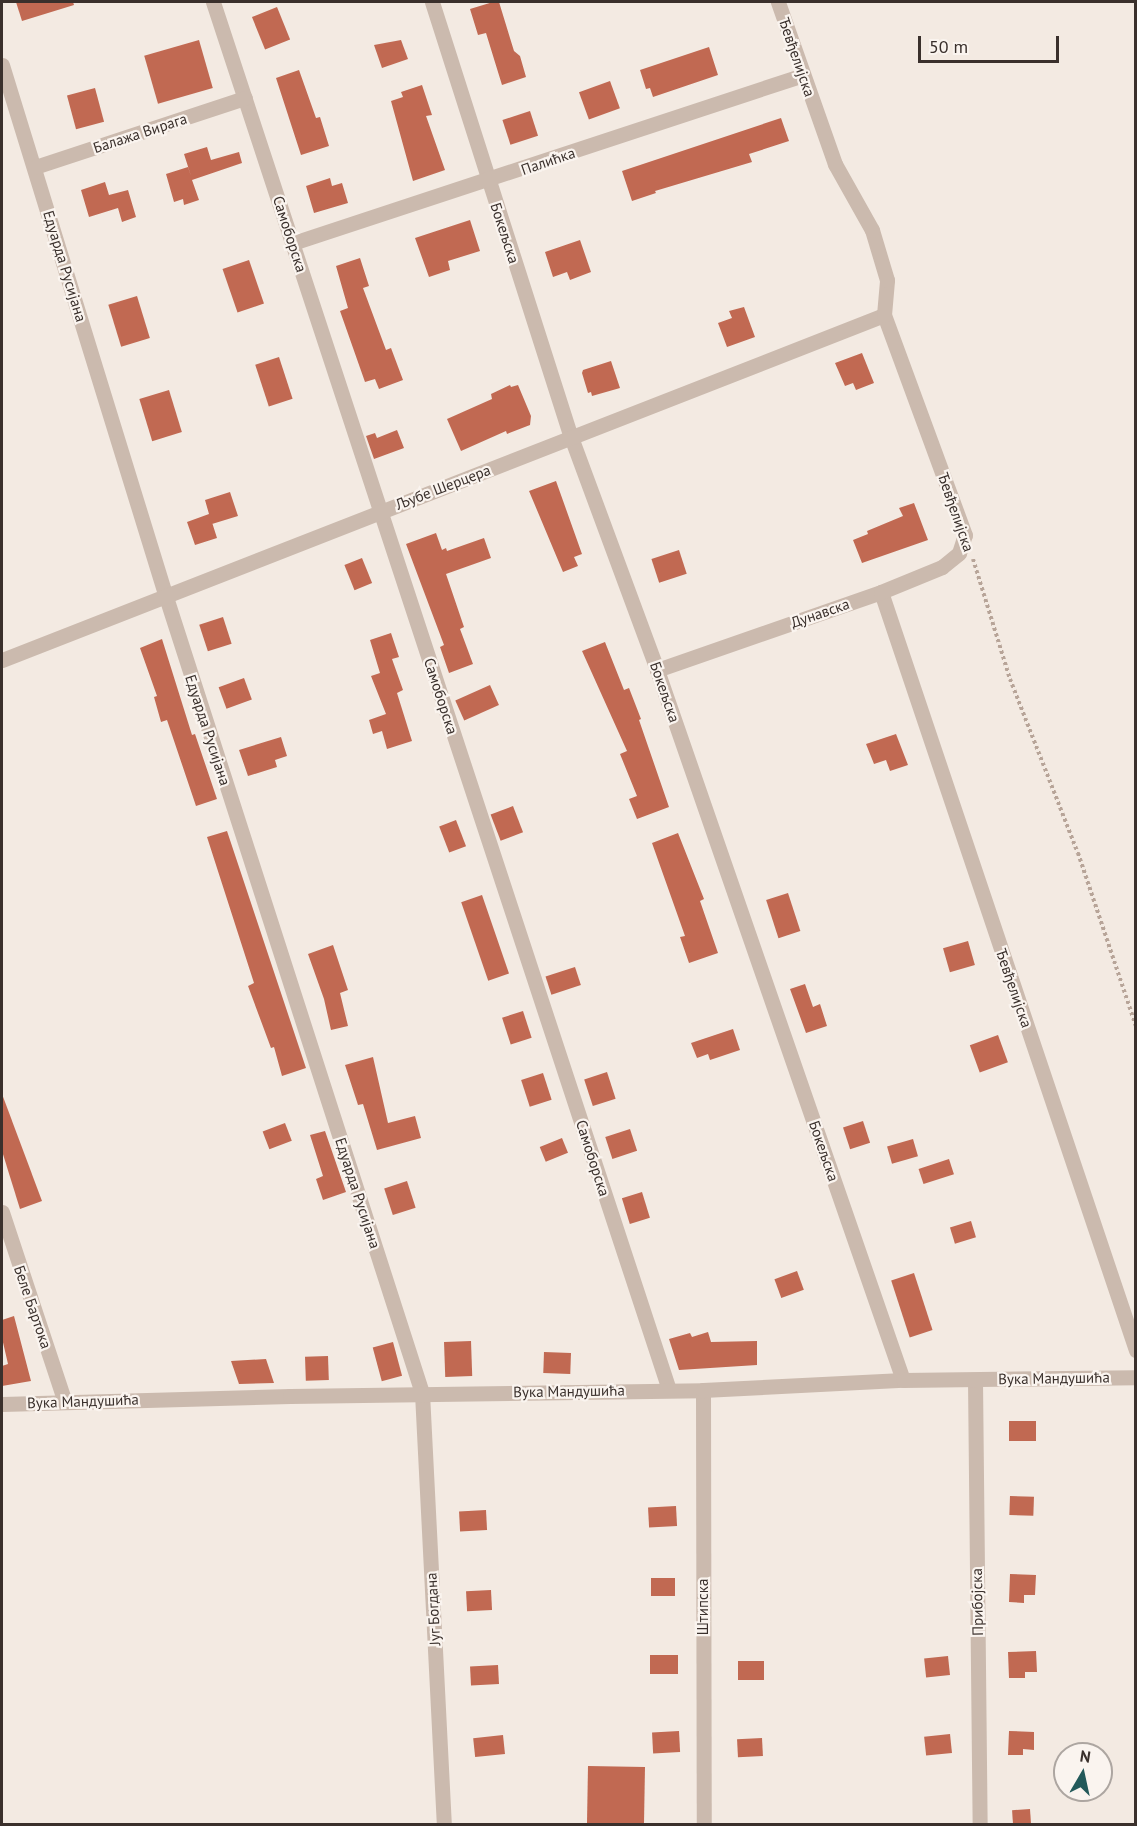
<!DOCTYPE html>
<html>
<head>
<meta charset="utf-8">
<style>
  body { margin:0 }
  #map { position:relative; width:1137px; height:1826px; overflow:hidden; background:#f3eae2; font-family:"PT Sans",sans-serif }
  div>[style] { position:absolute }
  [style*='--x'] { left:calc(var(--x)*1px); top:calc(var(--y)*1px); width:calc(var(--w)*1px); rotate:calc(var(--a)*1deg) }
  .building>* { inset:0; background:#c16952; transform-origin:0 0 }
  .path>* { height:4px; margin-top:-2px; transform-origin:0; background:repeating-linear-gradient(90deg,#b7a498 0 3px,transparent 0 6px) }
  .minor>* { height:15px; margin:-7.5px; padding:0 7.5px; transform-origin:7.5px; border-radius:7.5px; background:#cbbaae }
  span { translate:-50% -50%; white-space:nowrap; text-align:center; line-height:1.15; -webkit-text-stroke:4.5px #faf4ef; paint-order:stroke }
  .street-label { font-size:15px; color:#3a302c }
  .frame { position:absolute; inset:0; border:3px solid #3a302c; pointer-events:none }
  .north { position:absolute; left:1053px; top:1742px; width:60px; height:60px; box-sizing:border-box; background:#faf4ef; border:2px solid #ada6a1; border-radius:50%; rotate:9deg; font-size:16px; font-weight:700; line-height:24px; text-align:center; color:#3a302c }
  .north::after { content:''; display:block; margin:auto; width:21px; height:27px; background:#23595a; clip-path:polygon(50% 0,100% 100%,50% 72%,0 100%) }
  .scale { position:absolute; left:918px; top:36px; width:141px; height:27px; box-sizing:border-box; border:3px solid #3a302c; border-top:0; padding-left:8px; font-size:18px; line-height:21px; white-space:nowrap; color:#3a302c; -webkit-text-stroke:4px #faf4ef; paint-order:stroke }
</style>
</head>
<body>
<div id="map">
  <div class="building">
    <div style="clip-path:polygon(16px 2px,73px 2px,74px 5px,22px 21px)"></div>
    <div style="clip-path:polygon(493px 2px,499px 2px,514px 51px,520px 56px,526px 77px,502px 85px,486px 33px,478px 35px,470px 9px)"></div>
    <div style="left:277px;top:7px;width:35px;height:27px;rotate:68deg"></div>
    <div style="left:199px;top:40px;width:50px;height:57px;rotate:74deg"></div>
    <div style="clip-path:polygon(401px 40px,408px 59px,382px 68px,374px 45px)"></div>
    <div style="clip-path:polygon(709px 47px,718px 75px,653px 97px,650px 88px,646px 89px,640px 70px)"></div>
    <div style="clip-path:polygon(299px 70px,316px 118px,320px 117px,329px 146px,301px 155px,276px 78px)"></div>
    <div style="left:610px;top:81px;width:29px;height:33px;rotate:70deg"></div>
    <div style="clip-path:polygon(422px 85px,432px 115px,426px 116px,445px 170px,413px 181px,391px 101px,403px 97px,401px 92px)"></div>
    <div style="left:95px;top:88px;width:35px;height:29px;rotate:75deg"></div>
    <div style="left:530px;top:111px;width:26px;height:29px;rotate:72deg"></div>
    <div style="clip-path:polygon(781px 118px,789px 141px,749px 154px,752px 162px,655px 191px,656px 193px,632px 201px,622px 171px)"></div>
    <div style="clip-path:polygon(207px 147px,211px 160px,239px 152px,242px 163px,192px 180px,199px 200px,184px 205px,183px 199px,174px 202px,166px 174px,188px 167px,191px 176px,184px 154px)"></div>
    <div style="clip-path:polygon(330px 178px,332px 186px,342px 183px,348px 203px,314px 213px,306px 186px)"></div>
    <div style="clip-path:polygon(105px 182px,109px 195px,128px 190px,136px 217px,122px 222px,118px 208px,89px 217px,81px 190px)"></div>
    <div style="clip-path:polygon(470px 220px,480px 251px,448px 261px,450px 270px,429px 277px,415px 238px)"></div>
    <div style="clip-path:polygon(580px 240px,591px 272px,570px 280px,567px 272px,553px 277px,545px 252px)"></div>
    <div style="clip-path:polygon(360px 258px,369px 286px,363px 288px,386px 350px,391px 348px,403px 380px,379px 389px,375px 379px,365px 382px,340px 311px,348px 308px,336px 266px)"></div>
    <div style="left:249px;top:260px;width:46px;height:28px;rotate:71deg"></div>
    <div style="left:137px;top:296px;width:44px;height:30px;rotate:73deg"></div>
    <div style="clip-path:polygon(744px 307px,755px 337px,727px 347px,718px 323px,732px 318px,729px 311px)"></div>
    <div style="clip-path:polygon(862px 353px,874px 383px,856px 390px,853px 383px,845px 386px,835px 363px)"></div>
    <div style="left:279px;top:357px;width:44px;height:25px;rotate:72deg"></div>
    <div style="clip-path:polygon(611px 361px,620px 388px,592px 396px,591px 392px,588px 393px,582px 373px,583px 370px)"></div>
    <div style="clip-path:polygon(510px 385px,511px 387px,518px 385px,531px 416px,530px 425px,507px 434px,506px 431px,461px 451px,447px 419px,492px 399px,491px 394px)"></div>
    <div style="left:169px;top:390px;width:44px;height:31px;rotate:73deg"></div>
    <div style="clip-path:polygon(397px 430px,404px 448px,374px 459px,366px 436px,375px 433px,377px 438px)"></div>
    <div style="clip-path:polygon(556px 481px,582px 554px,574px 557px,578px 566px,563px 572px,529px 491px)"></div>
    <div style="clip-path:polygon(230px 492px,238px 516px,212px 524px,210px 516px,217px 538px,195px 545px,187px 522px,209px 514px,205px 500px)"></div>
    <div style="clip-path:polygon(914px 503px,928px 540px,862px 563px,853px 540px,868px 534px,867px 531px,903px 516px,899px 508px)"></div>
    <div style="clip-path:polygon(436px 533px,442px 550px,446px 548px,447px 551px,484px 538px,491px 558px,446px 574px,464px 627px,460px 629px,473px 664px,449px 673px,440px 647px,444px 645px,406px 544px)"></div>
    <div style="left:679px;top:550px;width:25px;height:29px;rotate:72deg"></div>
    <div style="left:362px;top:558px;width:27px;height:19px;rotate:68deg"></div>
    <div style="left:223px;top:617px;width:28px;height:25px;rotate:72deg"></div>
    <div style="clip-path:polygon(391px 633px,399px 657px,392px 659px,403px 690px,397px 693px,412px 741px,387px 749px,382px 731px,373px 734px,369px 720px,386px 714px,371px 676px,380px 673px,370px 640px)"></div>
    <div style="clip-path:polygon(162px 639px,192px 735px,195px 734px,217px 799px,196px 806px,167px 720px,161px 722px,154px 697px,157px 696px,140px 648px)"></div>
    <div style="clip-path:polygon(605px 642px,624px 690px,629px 688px,641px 719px,639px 720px,669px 807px,637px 819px,629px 799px,637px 796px,620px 754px,627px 751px,582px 651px)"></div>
    <div style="left:244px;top:678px;width:23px;height:27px;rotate:70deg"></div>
    <div style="left:490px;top:685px;width:22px;height:38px;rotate:66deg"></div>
    <div style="clip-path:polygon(896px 734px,908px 765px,890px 771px,886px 760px,874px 764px,866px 744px)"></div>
    <div style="clip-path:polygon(281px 737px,287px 756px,275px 760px,277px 767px,248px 776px,239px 750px)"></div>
    <div style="left:513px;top:806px;width:28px;height:24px;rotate:69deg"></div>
    <div style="left:456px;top:820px;width:28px;height:18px;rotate:69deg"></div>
    <div style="clip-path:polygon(227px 831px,306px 1068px,282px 1076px,274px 1047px,271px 1048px,248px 986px,254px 983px,207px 837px)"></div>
    <div style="clip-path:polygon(678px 833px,704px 899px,700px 901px,718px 953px,689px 963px,680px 937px,685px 936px,652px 843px)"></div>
    <div style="left:788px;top:893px;width:40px;height:23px;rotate:72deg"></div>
    <div style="left:482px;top:895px;width:83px;height:22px;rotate:71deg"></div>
    <div style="left:968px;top:941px;width:25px;height:26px;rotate:74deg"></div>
    <div style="clip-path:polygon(333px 945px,348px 990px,340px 993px,348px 1026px,331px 1030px,324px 999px,308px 954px)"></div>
    <div style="left:575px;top:967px;width:19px;height:31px;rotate:72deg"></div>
    <div style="clip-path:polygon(805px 984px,813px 1007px,820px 1004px,827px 1026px,806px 1033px,790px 989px)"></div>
    <div style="left:523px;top:1011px;width:28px;height:22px;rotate:72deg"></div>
    <div style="clip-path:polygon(733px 1029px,740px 1050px,710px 1060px,708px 1054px,697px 1058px,691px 1043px)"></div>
    <div style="left:998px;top:1035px;width:29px;height:30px;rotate:70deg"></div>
    <div style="clip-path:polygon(373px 1057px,388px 1123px,415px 1116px,421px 1138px,377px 1150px,363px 1104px,358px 1105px,345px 1065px)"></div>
    <div style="left:607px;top:1072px;width:28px;height:24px;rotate:72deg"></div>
    <div style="left:543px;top:1073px;width:28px;height:23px;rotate:72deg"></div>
    <div style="clip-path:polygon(2px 1094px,42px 1201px,20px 1209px,2px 1151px)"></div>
    <div style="left:863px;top:1121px;width:23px;height:21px;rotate:72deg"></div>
    <div style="left:285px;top:1123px;width:19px;height:24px;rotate:69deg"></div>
    <div style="left:630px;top:1129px;width:23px;height:26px;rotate:72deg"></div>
    <div style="clip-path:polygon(325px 1131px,346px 1192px,323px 1200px,316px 1179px,323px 1176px,310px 1135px)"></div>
    <div style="left:562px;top:1138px;width:16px;height:24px;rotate:68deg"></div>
    <div style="left:913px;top:1139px;width:18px;height:27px;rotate:74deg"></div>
    <div style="left:949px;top:1159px;width:16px;height:32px;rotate:72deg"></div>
    <div style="left:407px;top:1181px;width:28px;height:24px;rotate:72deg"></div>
    <div style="left:642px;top:1192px;width:27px;height:21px;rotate:73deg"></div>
    <div style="left:971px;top:1221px;width:17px;height:22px;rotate:73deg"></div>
    <div style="left:797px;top:1271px;width:20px;height:24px;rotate:70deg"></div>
    <div style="left:914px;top:1273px;width:60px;height:24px;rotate:72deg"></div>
    <div style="clip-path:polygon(14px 1316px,31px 1381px,2px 1386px,2px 1366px,8px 1364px,2px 1338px,2px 1320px)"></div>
    <div style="clip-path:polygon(708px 1332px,711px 1342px,757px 1341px,757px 1365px,679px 1370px,669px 1339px,690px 1333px,692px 1337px)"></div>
    <div style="left:471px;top:1341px;width:35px;height:27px;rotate:88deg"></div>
    <div style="left:393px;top:1342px;width:35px;height:21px;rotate:75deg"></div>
    <div style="left:544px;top:1352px;width:27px;height:21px;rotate:2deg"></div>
    <div style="left:328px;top:1356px;width:24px;height:23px;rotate:88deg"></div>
    <div style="clip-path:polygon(266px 1359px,274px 1383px,239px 1384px,231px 1361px)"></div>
    <div style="left:1009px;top:1421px;width:27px;height:20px"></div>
    <div style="left:1010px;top:1496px;width:24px;height:19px;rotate:2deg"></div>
    <div style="left:676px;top:1506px;width:20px;height:28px;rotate:87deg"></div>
    <div style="left:486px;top:1510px;width:20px;height:27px;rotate:87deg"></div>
    <div style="clip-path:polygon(1010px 1574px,1036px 1575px,1035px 1595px,1024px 1595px,1024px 1603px,1009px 1602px)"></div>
    <div style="left:651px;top:1578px;width:24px;height:18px"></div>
    <div style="left:491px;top:1590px;width:20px;height:25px;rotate:87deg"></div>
    <div style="clip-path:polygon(1036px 1651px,1037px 1672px,1025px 1672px,1025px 1678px,1009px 1678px,1008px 1652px)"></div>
    <div style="left:650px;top:1655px;width:28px;height:19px"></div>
    <div style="left:948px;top:1656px;width:19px;height:24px;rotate:84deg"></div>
    <div style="left:764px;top:1661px;width:19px;height:26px;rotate:90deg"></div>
    <div style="left:498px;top:1665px;width:19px;height:28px;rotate:87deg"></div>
    <div style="left:679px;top:1731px;width:21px;height:27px;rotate:87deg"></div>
    <div style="clip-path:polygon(1009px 1731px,1034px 1732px,1034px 1750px,1023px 1749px,1023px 1755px,1008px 1755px)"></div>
    <div style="left:950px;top:1734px;width:19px;height:26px;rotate:84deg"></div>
    <div style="left:503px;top:1735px;width:19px;height:30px;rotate:84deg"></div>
    <div style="left:762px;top:1738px;width:18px;height:25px;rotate:87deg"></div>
    <div style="left:588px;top:1766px;width:57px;height:58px;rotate:1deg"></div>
    <div style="left:1030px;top:1809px;width:15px;height:18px;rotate:86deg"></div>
  </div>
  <div class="path">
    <div style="--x:973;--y:559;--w:126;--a:72.9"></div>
    <div style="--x:1010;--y:679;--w:187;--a:68.7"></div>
    <div style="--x:1078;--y:853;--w:182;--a:71.5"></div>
  </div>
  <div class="minor">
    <div style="--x:213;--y:2;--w:1461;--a:71.81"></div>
    <div style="--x:432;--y:2;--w:457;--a:72.3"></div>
    <div style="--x:571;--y:437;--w:248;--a:69.7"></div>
    <div style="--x:657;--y:670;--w:751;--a:70.89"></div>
    <div style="--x:2;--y:65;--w:557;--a:72.87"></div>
    <div style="--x:166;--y:597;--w:836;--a:72.17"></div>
    <div style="--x:422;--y:1393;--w:432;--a:87.1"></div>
    <div style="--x:35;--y:167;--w:221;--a:-18.2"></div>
    <div style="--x:293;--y:243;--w:537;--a:-18.23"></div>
    <div style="--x:881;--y:592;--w:800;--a:71.41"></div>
    <div style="--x:2;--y:660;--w:947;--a:-21.36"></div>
    <div style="--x:657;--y:670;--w:237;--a:-19.2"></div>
    <div style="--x:881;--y:592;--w:66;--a:-22.3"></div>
    <div style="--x:942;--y:567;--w:22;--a:-39"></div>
    <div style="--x:959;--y:553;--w:19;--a:-72"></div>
    <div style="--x:965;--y:535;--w:234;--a:-110.2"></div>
    <div style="--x:884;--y:315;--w:35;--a:-85"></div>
    <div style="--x:887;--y:280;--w:52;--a:-106.7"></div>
    <div style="--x:872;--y:230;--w:76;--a:-119.3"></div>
    <div style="--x:835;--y:164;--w:172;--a:-109.4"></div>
    <div style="--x:2;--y:1212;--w:200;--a:71.7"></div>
    <div style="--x:975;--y:1380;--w:444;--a:89.4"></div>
    <div style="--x:703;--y:1390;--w:434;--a:89.9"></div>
    <div style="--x:2;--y:1404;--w:288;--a:-1.6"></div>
    <div style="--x:290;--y:1396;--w:413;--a:-0.8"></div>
    <div style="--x:703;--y:1390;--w:200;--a:-2.9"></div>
    <div style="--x:903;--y:1380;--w:233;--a:-0.7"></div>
  </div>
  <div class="street-label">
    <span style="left:797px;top:57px;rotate:71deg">Ђевђелијска</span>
    <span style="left:140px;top:133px;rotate:-18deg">Балажа Вирага</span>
    <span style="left:548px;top:161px;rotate:-19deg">Палићка</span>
    <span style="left:505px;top:233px;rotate:72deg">Бокељска</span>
    <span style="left:290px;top:234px;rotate:72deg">Самоборска</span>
    <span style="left:65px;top:266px;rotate:73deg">Едуарда Русијана</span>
    <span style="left:443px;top:487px;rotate:-21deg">Љубе Шерцера</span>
    <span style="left:956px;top:512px;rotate:71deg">Ђевђелијска</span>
    <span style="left:820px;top:613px;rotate:-19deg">Дунавска</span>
    <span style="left:665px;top:692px;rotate:71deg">Бокељска</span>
    <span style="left:441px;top:696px;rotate:72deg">Самоборска</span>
    <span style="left:208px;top:730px;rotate:72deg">Едуарда Русијана</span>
    <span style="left:1014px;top:988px;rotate:71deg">Ђевђелијска</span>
    <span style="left:824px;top:1151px;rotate:71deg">Бокељска</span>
    <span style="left:593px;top:1158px;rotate:72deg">Самоборска</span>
    <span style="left:358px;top:1193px;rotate:72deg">Едуарда Русијана</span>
    <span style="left:33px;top:1307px;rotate:71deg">Беле Бартока</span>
    <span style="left:1054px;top:1378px;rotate:-1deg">Вука Мандушића</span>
    <span style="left:569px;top:1391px;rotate:-1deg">Вука Мандушића</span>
    <span style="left:83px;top:1401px;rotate:-2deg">Вука Мандушића</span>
    <span style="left:977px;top:1602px;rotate:-91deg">Прибојска</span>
    <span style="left:703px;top:1607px;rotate:-90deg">Штипска</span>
    <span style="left:433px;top:1609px;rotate:-93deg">Југ Богдана</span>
  </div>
  <div class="frame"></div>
  <div class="north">N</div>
  <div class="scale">50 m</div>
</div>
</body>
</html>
